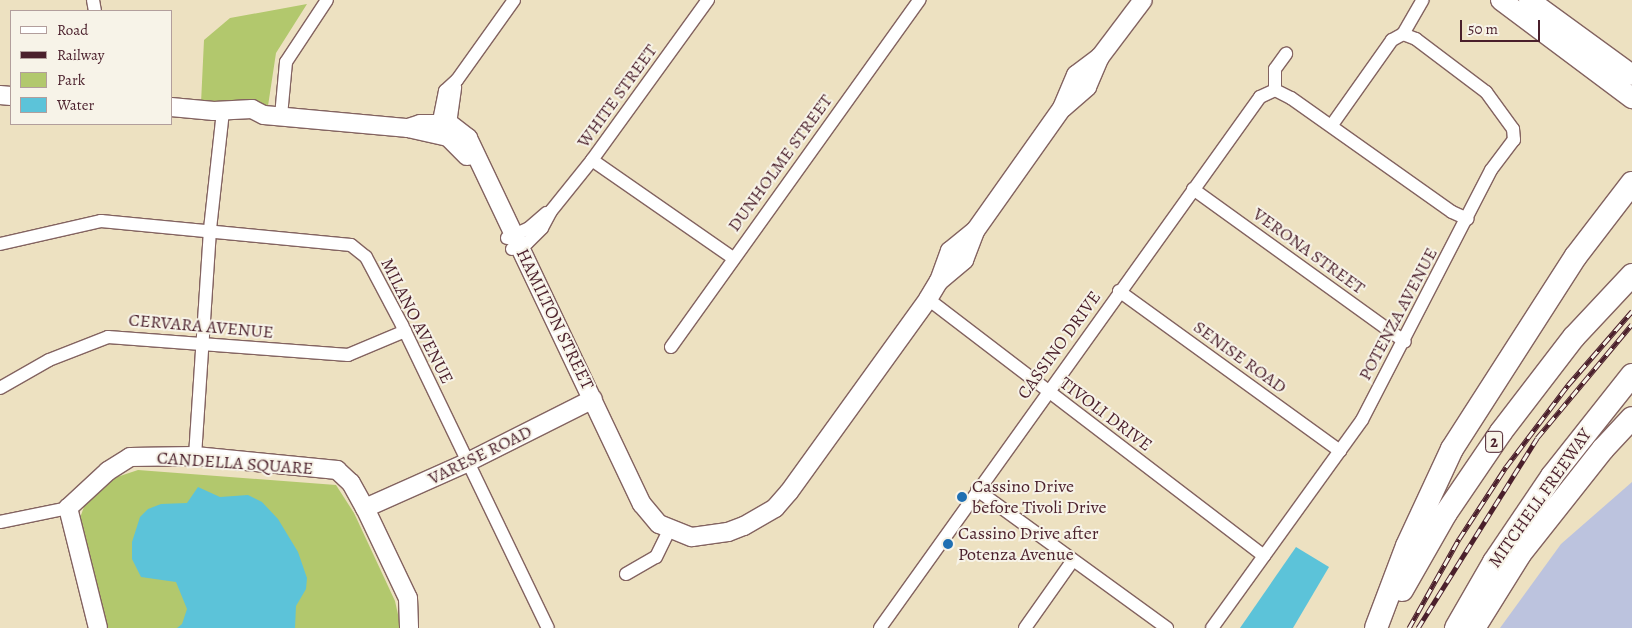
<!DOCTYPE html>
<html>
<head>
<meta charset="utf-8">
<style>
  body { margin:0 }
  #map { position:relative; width:1632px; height:628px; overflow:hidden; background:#ede1c1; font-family:Alegreya,serif }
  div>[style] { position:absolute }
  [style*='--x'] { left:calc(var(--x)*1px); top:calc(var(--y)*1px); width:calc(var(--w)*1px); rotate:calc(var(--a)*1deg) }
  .industrial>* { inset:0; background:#bcc3de }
  .green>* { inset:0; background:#b2c86d }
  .water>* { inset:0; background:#5cc3d9 }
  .roads { filter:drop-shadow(1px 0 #836360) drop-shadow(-1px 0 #836360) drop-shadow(0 1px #836360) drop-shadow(0 -1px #836360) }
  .street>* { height:12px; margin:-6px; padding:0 6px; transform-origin:6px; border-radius:6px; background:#fff }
  .secondary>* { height:18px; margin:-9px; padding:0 9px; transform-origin:9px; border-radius:9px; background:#fff }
  .primary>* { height:20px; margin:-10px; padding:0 10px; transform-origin:10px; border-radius:10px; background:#fff }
  .highway>* { height:22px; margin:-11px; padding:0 11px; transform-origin:11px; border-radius:11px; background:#fff }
  .rail>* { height:5px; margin-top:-2.5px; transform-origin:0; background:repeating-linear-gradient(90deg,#f7f3e8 0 9px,#4a1f2b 0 18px); box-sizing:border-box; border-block:1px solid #4a1f2b }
  .dots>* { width:14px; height:14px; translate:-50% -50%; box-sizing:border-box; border:2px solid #f7f3e8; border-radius:50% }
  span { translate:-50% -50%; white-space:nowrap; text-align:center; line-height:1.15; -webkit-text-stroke:4px #f7f3e8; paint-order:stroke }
  .shield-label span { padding:1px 4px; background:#f7f3e8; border:1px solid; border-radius:4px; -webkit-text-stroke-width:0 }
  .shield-label { font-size:16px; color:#4a1f2b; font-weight:700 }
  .street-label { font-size:18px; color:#4a1f2b }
  .poi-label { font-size:18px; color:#4a1f2b }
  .left { translate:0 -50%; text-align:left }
  .legend { position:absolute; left:10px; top:10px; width:162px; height:115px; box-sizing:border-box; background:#f7f3e8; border:1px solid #b29e9c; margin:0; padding:6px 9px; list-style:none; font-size:15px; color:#4a1f2b }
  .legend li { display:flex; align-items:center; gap:10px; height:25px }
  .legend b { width:25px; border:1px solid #b29e9c }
  .scale { position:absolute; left:1460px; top:20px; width:80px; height:22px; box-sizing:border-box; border:2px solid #4a1f2b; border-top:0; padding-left:6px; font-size:15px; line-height:18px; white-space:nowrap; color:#4a1f2b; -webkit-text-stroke:4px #f7f3e8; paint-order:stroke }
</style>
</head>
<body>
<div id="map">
  <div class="industrial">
    <div style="clip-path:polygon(1632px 482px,1632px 628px,1500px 628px,1561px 544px)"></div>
  </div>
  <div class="green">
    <div style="clip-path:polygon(307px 4px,276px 53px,268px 106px,201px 103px,204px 40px,230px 18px)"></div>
    <div style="clip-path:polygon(138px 470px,336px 485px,354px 513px,395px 601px,401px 628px,101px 628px,77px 526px,85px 504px,111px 479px)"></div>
  </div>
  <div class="water">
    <div style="clip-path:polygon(198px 487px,220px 497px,248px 495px,262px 502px,278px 519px,298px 552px,307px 578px,306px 589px,296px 606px,295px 628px,177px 628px,182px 624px,187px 609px,176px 582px,141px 577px,132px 559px,132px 542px,140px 517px,148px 509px,161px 504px,187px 503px)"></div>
    <div style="clip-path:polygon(1296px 547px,1329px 567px,1293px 628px,1240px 628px)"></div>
  </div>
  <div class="roads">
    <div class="street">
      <div style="--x:93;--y:0;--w:11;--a:80"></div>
      <div style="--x:1403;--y:34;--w:39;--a:-60"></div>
      <div style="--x:1275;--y:90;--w:21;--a:-90"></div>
      <div style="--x:1275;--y:69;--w:19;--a:-54"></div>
      <div style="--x:281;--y:116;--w:54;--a:-84.7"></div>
      <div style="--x:286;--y:62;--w:74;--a:-56.5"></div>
      <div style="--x:437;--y:131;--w:41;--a:-78.7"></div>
      <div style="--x:445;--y:91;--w:16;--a:-43"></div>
      <div style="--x:457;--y:80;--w:98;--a:-54.5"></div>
      <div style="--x:446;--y:131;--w:8;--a:-60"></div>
      <div style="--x:450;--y:124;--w:37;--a:-82"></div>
      <div style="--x:592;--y:160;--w:172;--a:34.8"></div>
      <div style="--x:1193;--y:189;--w:261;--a:35.8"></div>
      <div style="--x:507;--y:238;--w:24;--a:-24"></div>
      <div style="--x:529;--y:228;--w:23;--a:-41"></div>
      <div style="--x:0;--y:244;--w:104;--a:-12.8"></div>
      <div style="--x:101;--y:221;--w:251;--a:5.5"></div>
      <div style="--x:351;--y:245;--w:19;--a:39"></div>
      <div style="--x:366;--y:257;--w:77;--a:62.1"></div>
      <div style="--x:402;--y:325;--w:336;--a:64.3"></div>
      <div style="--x:512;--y:249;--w:16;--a:-22"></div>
      <div style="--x:527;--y:243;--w:21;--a:-45"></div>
      <div style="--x:542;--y:228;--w:19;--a:-62"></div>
      <div style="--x:551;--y:211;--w:65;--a:-51.2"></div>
      <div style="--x:592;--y:160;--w:198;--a:-54.1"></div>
      <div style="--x:1119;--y:291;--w:273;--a:35.9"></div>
      <div style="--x:928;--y:299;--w:423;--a:37.4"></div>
      <div style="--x:671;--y:347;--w:427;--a:-54.4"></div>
      <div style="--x:0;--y:388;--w:56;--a:-29.7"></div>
      <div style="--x:49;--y:360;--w:63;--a:-21.3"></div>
      <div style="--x:108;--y:337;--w:241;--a:4.3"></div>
      <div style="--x:348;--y:355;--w:62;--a:-22.8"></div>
      <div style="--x:195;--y:456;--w:227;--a:-86.2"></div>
      <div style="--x:210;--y:229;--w:119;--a:-83.7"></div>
      <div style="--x:977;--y:490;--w:235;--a:36"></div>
      <div style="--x:0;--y:522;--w:69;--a:-11.6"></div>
      <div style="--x:626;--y:574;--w:34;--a:-30"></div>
      <div style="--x:656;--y:557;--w:30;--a:-64"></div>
      <div style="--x:880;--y:628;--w:653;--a:-54.41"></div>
      <div style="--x:1260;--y:97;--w:17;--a:-25"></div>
      <div style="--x:1275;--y:90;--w:18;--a:27"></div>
      <div style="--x:1291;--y:98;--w:197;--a:35.3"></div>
      <div style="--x:1452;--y:212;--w:17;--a:24"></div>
      <div style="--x:1025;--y:628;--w:83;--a:-54.8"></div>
      <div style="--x:1212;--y:628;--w:256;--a:-54.2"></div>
      <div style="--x:1362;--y:420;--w:281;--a:-62.7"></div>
      <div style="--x:1491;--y:170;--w:38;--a:-53"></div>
      <div style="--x:1514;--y:140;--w:11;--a:-95"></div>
      <div style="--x:1513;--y:129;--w:46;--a:-126.1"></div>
      <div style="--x:1486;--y:92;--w:88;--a:-142.9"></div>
      <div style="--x:1416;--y:39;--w:14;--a:-159"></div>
      <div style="--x:1403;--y:34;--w:13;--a:151"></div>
      <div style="--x:1392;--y:40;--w:105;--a:125.3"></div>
    </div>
    <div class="secondary">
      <div style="--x:0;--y:95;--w:11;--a:5"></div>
      <div style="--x:171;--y:107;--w:43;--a:5.3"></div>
      <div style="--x:214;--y:111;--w:38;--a:-3"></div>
      <div style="--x:252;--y:109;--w:13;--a:27"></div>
      <div style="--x:264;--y:115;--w:145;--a:5.2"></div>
      <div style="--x:408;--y:128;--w:41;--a:12.7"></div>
      <div style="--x:448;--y:137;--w:27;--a:45"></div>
      <div style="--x:1063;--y:108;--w:32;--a:-41"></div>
      <div style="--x:1087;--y:87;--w:33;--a:-67"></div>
      <div style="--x:1100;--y:57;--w:71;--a:-53"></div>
      <div style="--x:408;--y:128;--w:13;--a:-18"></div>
      <div style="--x:420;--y:124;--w:30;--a:0"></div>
      <div style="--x:450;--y:124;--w:23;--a:38"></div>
      <div style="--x:468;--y:138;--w:405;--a:64.6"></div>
      <div style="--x:642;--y:504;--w:26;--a:50"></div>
      <div style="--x:659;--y:524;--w:35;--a:22"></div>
      <div style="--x:692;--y:537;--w:36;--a:-8"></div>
      <div style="--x:728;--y:532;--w:17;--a:-21"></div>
      <div style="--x:744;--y:526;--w:36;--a:-30"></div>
      <div style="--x:775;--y:508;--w:21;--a:-49"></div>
      <div style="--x:789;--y:492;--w:238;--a:-54.2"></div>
      <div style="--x:928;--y:299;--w:21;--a:-59"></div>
      <div style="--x:939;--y:281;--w:32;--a:-70"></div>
      <div style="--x:950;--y:251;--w:32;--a:-39"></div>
      <div style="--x:939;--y:281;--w:33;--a:-40"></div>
      <div style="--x:964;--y:260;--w:31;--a:-69"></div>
      <div style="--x:975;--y:231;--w:151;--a:-54.7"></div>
      <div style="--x:1062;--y:108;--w:36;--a:-67"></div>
      <div style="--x:1076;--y:75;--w:30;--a:-37"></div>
      <div style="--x:365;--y:508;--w:111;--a:-24"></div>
      <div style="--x:466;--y:463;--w:142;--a:-26.7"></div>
      <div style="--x:98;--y:628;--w:124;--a:-104"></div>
      <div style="--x:68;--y:508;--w:54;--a:-42.8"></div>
      <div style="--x:108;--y:471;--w:26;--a:-32"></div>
      <div style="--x:130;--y:457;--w:65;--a:-0.9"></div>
      <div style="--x:195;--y:456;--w:143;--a:5.6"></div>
      <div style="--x:337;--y:470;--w:19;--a:43"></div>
      <div style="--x:351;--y:483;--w:29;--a:61"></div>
      <div style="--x:365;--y:508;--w:100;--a:64.5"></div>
      <div style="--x:408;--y:598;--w:30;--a:88"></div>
    </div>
    <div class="primary">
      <div style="--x:1501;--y:0;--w:164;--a:36.8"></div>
      <div style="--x:1529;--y:0;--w:127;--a:36.1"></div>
    </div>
    <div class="highway">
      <div style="--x:1402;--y:590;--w:89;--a:-60.3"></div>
      <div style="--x:1446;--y:513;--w:98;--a:-55.8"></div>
      <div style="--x:1501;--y:432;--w:120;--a:-52.5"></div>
      <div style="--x:1574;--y:337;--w:85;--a:-46.9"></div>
      <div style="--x:1376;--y:628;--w:88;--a:-69.3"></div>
      <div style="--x:1407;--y:546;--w:107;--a:-65.1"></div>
      <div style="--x:1452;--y:449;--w:229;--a:-57.3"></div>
      <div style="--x:1576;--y:256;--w:92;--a:-52.5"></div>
      <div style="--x:1456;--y:628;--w:76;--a:-60.1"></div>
      <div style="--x:1494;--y:562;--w:104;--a:-56"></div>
      <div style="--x:1552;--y:476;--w:129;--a:-51.6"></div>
      <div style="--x:1474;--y:628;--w:87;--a:-58.1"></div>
      <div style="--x:1520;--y:554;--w:134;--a:-51.7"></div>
      <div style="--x:1603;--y:449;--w:42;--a:-46.9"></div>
    </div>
  </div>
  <div class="rail">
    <div style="--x:1409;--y:628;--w:102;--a:-60.7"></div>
    <div style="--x:1459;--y:539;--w:86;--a:-56.9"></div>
    <div style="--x:1506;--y:467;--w:103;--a:-52.9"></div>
    <div style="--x:1568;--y:385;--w:98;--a:-49.1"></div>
    <div style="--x:1418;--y:628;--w:224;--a:-57.9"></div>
    <div style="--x:1537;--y:438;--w:148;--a:-50.2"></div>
  </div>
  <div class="dots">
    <div style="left:962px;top:497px;background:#1f6fb2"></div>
    <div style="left:948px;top:544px;background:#1f6fb2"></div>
  </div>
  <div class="shield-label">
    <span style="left:1494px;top:442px">2</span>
  </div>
  <div class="street-label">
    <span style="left:617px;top:96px;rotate:-54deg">WHITE STREET</span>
    <span style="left:780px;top:163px;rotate:-54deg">DUNHOLME STREET</span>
    <span style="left:1309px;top:251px;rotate:36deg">VERONA STREET</span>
    <span style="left:1398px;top:314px;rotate:-62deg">POTENZA AVENUE</span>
    <span style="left:555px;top:319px;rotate:64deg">HAMILTON STREET</span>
    <span style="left:417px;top:321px;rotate:63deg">MILANO AVENUE</span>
    <span style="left:201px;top:326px;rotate:5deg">CERVARA AVENUE</span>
    <span style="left:1059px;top:345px;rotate:-54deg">CASSINO DRIVE</span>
    <span style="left:1240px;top:357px;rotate:36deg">SENISE ROAD</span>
    <span style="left:1106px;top:414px;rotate:37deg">TIVOLI DRIVE</span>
    <span style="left:480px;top:455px;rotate:-26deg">VARESE ROAD</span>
    <span style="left:235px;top:463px;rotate:4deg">CANDELLA SQUARE</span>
    <span style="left:1540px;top:498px;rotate:-55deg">MITCHELL FREEWAY</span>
  </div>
  <div class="poi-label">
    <span class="left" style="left:972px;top:497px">Cassino Drive<br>before Tivoli Drive</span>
    <span class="left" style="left:958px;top:544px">Cassino Drive after<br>Potenza Avenue</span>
  </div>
  <ul class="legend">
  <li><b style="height:6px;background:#fff"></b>Road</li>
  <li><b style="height:6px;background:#4a1f2b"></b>Railway</li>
  <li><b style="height:14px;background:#b2c86d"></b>Park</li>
  <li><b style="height:14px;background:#5cc3d9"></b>Water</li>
  </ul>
  <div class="scale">50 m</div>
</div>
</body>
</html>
